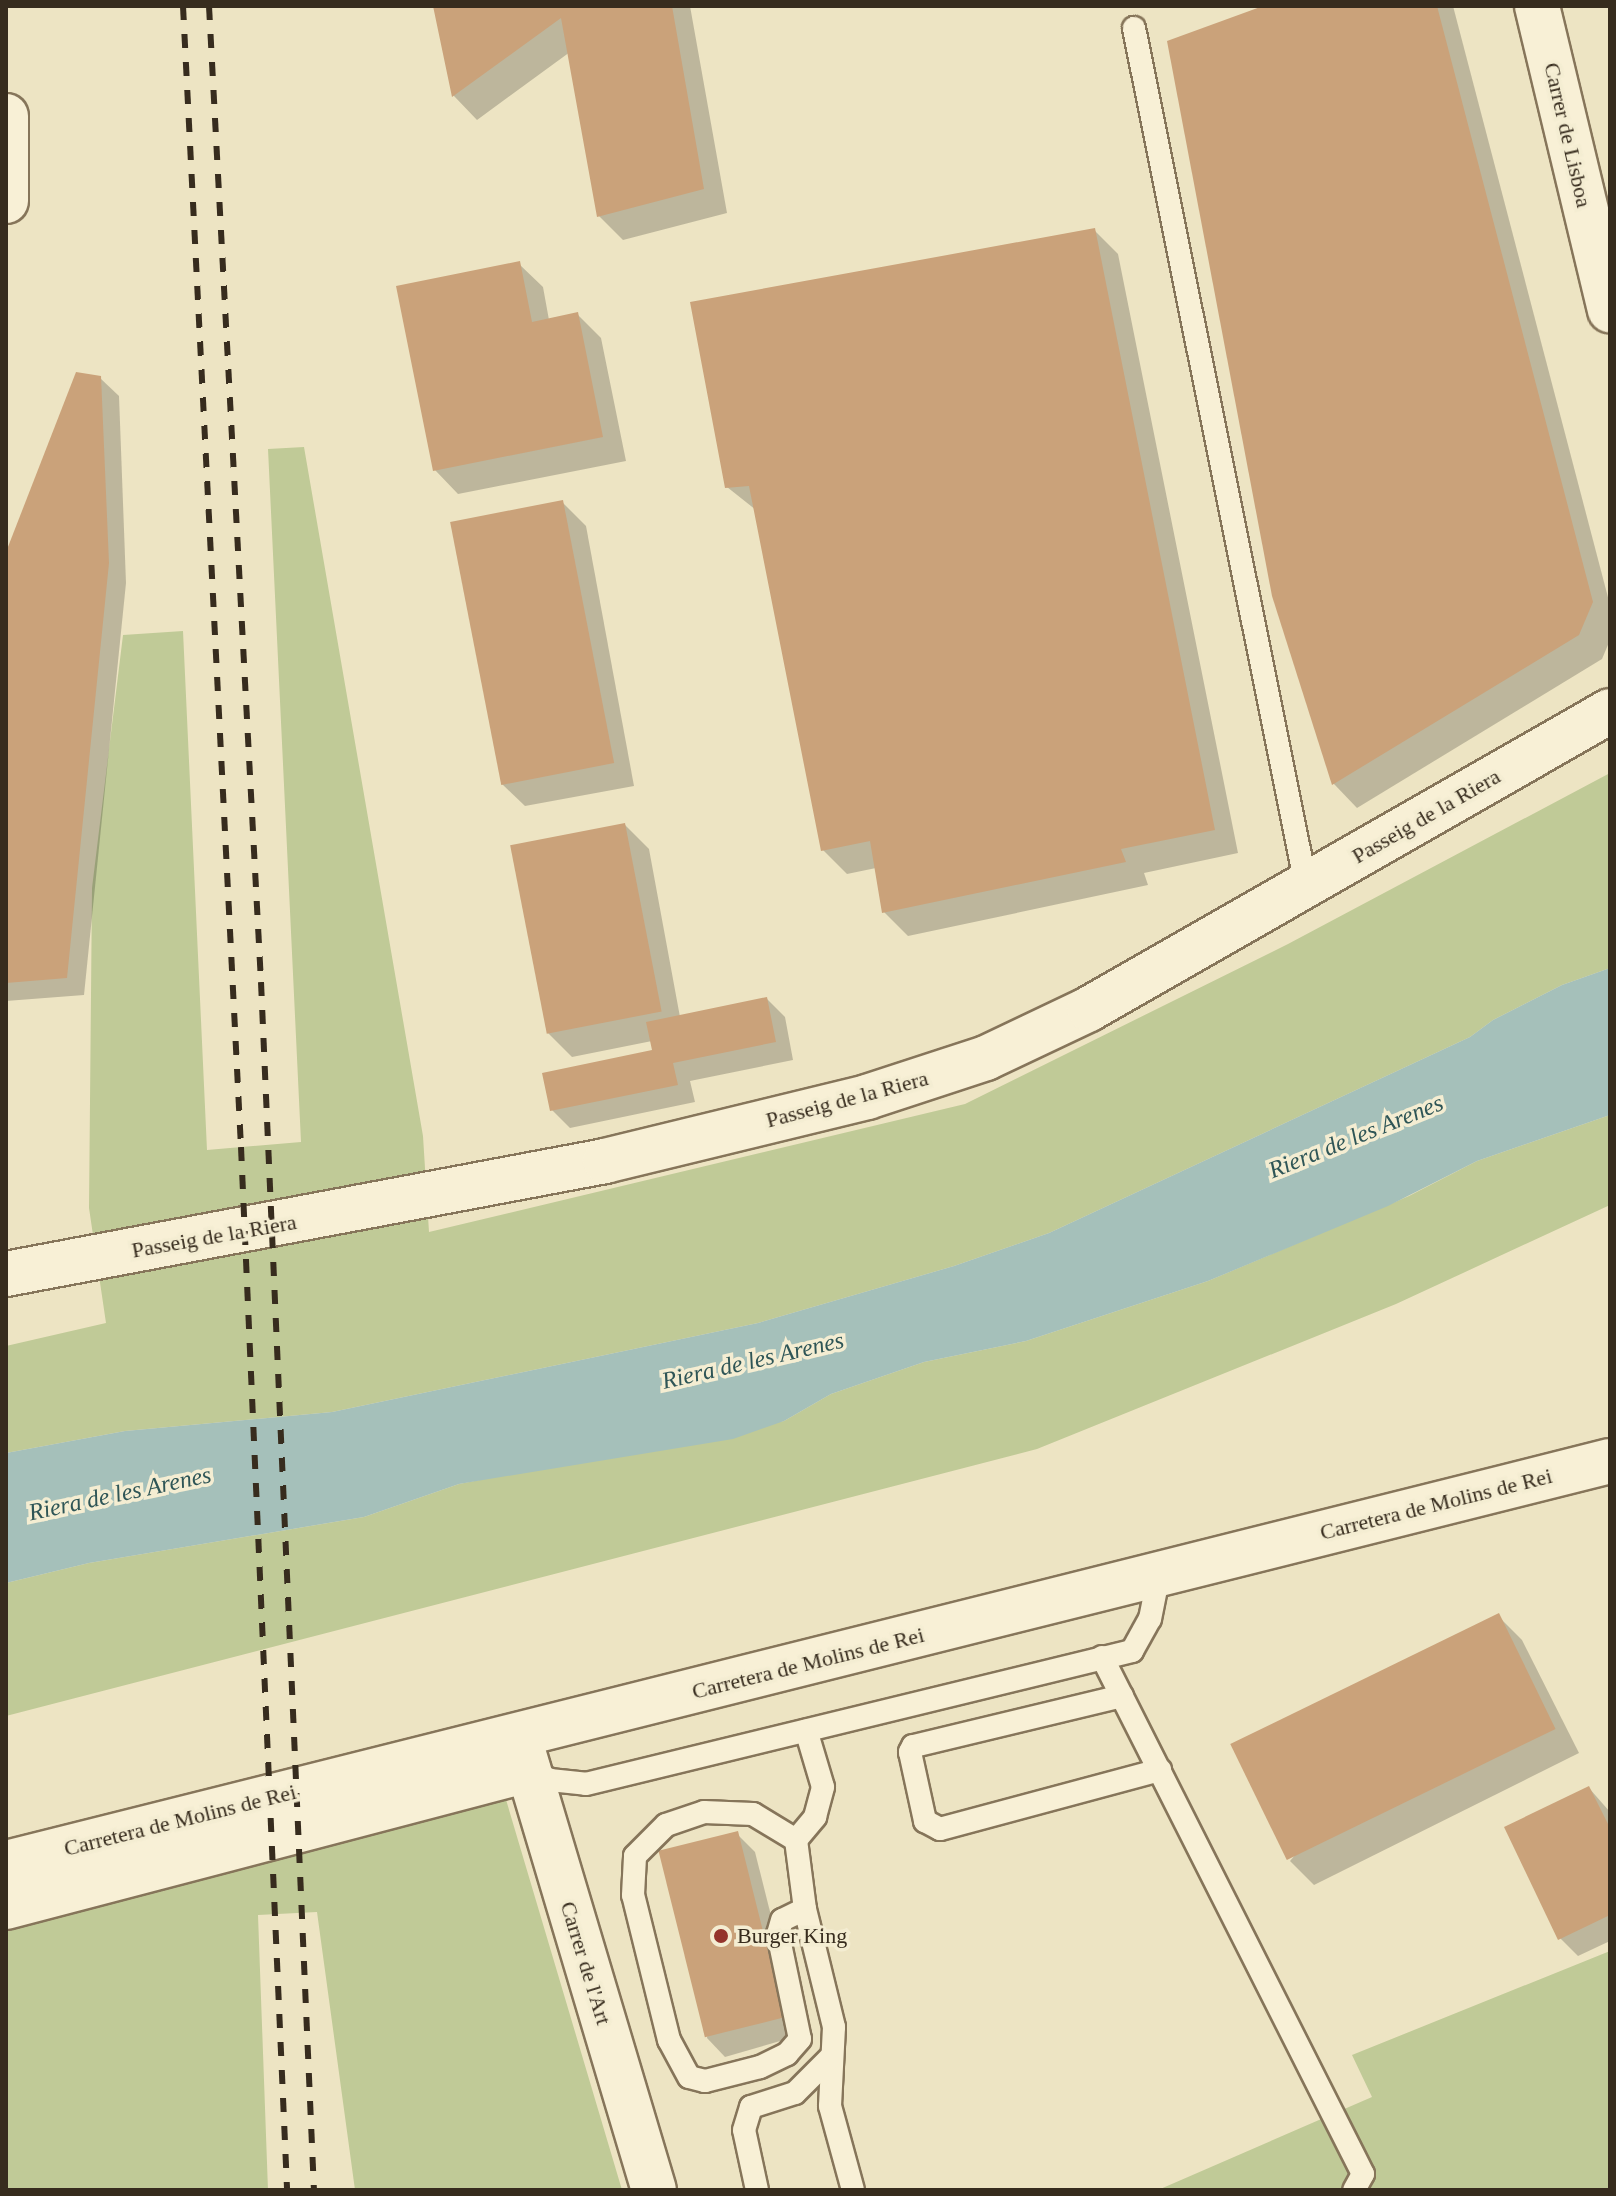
<!DOCTYPE html>
<html>
<head>
<meta charset="utf-8">
<style>
  body { margin:0 }
  #map { position:relative; width:1616px; height:2196px; overflow:hidden; background:#ede4c3; font-family:"Times New Roman",serif }
  div>[style] { position:absolute }
  [style*='--x'] { left:calc(var(--x)*1px); top:calc(var(--y)*1px); width:calc(var(--w)*1px); rotate:calc(var(--a)*1deg) }
  .green>* { inset:0; background:#c0ca97 }
  .water>* { inset:0; background:#a5c0ba }
  .shadow>* { inset:0; background:#0003 }
  .building>* { inset:0; background:#caa27a; transform-origin:0 0 }
  .roads { filter:drop-shadow(2px 0 #86755a) drop-shadow(-2px 0 #86755a) drop-shadow(0 2px #86755a) drop-shadow(0 -2px #86755a) }
  .service>* { height:22px; margin:-11px; padding:0 11px; transform-origin:11px; border-radius:11px; background:#f8f0d6 }
  .minor>* { height:44px; margin:-22px; padding:0 22px; transform-origin:22px; border-radius:22px; background:#f8f0d6 }
  .secondary>* { height:44px; margin:-22px; padding:0 22px; transform-origin:22px; border-radius:22px; background:#f8f0d6 }
  .rail>* { height:6px; margin-top:-3px; transform-origin:0; background:repeating-linear-gradient(90deg,#372c1e 0 14px,transparent 0 28px) }
  .dots>* { width:22px; height:22px; translate:-50% -50%; box-sizing:border-box; border:4px solid #f4edd2; border-radius:50% }
  span { translate:-50% -50%; white-space:nowrap; text-align:center; line-height:1.15; -webkit-text-stroke:7px #f4edd2; paint-order:stroke }
  .street-label { font-size:22px; color:#372c1e }
  .poi-label { font-size:22px; color:#372c1e }
  .left { translate:0 -50%; text-align:left }
  .water-label { font-size:24px; color:#2e5556; font-style:italic }
  .frame { position:absolute; inset:0; border:8px solid #372c1e; pointer-events:none }
</style>
</head>
<body>
<div id="map">
  <div class="green">
    <div style="clip-path:polygon(304px 447px,423px 1136px,429px 1232px,965px 1104px,1288px 944px,1610px 773px,1610px 968px,1562px 985px,1493px 1020px,1470px 1037px,1049px 1233px,954px 1266px,758px 1323px,332px 1412px,125px 1431px,6px 1453px,6px 1346px,106px 1323px,89px 1208px,92px 888px,123px 635px,183px 631px,207px 1150px,301px 1142px,268px 449px)"></div>
    <div style="clip-path:polygon(1610px 1115px,1610px 1205px,1396px 1304px,1037px 1449px,6px 1716px,6px 1583px,89px 1563px,364px 1517px,459px 1484px,784px 1421px,831px 1394px,924px 1362px,1026px 1341px,1208px 1281px,1409px 1196px,1477px 1161px)"></div>
    <div style="clip-path:polygon(496px 1766px,622px 2190px,355px 2190px,317px 1912px,258px 1915px,268px 2190px,6px 2190px,6px 1888px)"></div>
    <div style="clip-path:polygon(1610px 1951px,1610px 2190px,1158px 2190px,1372px 2097px,1352px 2055px)"></div>
  </div>
  <div class="water">
    <div style="clip-path:polygon(1610px 968px,1610px 1115px,1477px 1161px,1388px 1206px,1208px 1281px,1026px 1341px,924px 1362px,831px 1394px,784px 1421px,733px 1439px,459px 1484px,364px 1517px,89px 1563px,6px 1583px,6px 1453px,125px 1431px,332px 1412px,758px 1323px,954px 1266px,1049px 1233px,1470px 1037px,1493px 1020px,1562px 985px)"></div>
  </div>
  <div class="shadow">
    <div style="clip-path:polygon(435px 6px,690px 6px,727px 213px,623px 240px,599px 216px,570px 52px,477px 120px,454px 96px)"></div>
    <div style="clip-path:polygon(1269px 6px,1453px 6px,1610px 605px,1610px 640px,1602px 659px,1357px 808px,1334px 784px,1274px 595px)"></div>
    <div style="clip-path:polygon(1094px 230px,1118px 254px,1238px 853px,1144px 873px,1148px 885px,908px 936px,884px 912px,876px 868px,847px 874px,823px 850px,756px 510px,727px 487px)"></div>
    <div style="clip-path:polygon(519px 264px,543px 287px,549px 320px,577px 314px,601px 338px,626px 461px,458px 494px,435px 470px)"></div>
    <div style="clip-path:polygon(100px 378px,119px 396px,126px 583px,84px 995px,6px 1001px,6px 565px)"></div>
    <div style="clip-path:polygon(562px 502px,586px 526px,634px 786px,525px 806px,501px 783px)"></div>
    <div style="clip-path:polygon(625px 825px,649px 849px,680px 1017px,767px 999px,785px 1017px,793px 1060px,690px 1081px,695px 1102px,570px 1128px,552px 1110px,655px 1052px,652px 1041px,572px 1057px,548px 1033px)"></div>
    <div style="clip-path:polygon(1498px 1616px,1522px 1640px,1579px 1753px,1314px 1885px,1290px 1861px)"></div>
    <div style="clip-path:polygon(1589px 1788px,1610px 1812px,1610px 1941px,1578px 1956px,1560px 1938px)"></div>
    <div style="clip-path:polygon(737px 1834px,755px 1852px,801px 2035px,725px 2057px,707px 2038px)"></div>
  </div>
  <div class="building">
    <div style="clip-path:polygon(433px 6px,672px 6px,704px 189px,597px 217px,561px 18px,452px 97px)"></div>
    <div style="clip-path:polygon(1263px 6px,1437px 6px,1593px 602px,1579px 635px,1332px 785px,1272px 596px,1167px 41px)"></div>
    <div style="clip-path:polygon(1095px 228px,1215px 830px,1121px 849px,1126px 862px,882px 913px,870px 841px,821px 851px,749px 486px,725px 488px,690px 302px)"></div>
    <div style="clip-path:polygon(520px 261px,532px 322px,578px 312px,603px 437px,433px 471px,396px 286px)"></div>
    <div style="clip-path:polygon(76px 372px,101px 376px,109px 563px,67px 978px,6px 983px,6px 552px)"></div>
    <div style="left:563px;top:500px;width:268px;height:115px;rotate:79deg"></div>
    <div style="left:625px;top:823px;width:192px;height:117px;rotate:79deg"></div>
    <div style="clip-path:polygon(767px 997px,776px 1042px,673px 1063px,678px 1085px,550px 1111px,542px 1073px,652px 1050px,646px 1022px)"></div>
    <div style="left:1499px;top:1613px;width:129px;height:299px;rotate:64deg"></div>
    <div style="clip-path:polygon(1589px 1786px,1610px 1828px,1610px 1915px,1558px 1940px,1504px 1827px)"></div>
    <div style="left:738px;top:1831px;width:192px;height:82px;rotate:76deg"></div>
  </div>
  <div class="roads">
    <div class="service">
      <div style="--x:1134;--y:28;--w:874;--a:78.65"></div>
      <div style="--x:1102;--y:1657;--w:579;--a:63.21"></div>
      <div style="--x:1363;--y:2174;--w:18;--a:119"></div>
      <div style="--x:1122;--y:1696;--w:215;--a:166.5"></div>
      <div style="--x:913;--y:1746;--w:7;--a:117"></div>
      <div style="--x:910;--y:1752;--w:71;--a:77.7"></div>
      <div style="--x:925;--y:1821;--w:17;--a:28"></div>
      <div style="--x:940;--y:1829;--w:228;--a:-15"></div>
      <div style="--x:529;--y:1770;--w:23;--a:25"></div>
      <div style="--x:550;--y:1780;--w:36;--a:6"></div>
      <div style="--x:586;--y:1784;--w:562;--a:-13.69"></div>
      <div style="--x:1132;--y:1651;--w:37;--a:-61"></div>
      <div style="--x:1150;--y:1619;--w:46;--a:-78.7"></div>
      <div style="--x:796;--y:1840;--w:30;--a:-50"></div>
      <div style="--x:815;--y:1817;--w:31;--a:-75"></div>
      <div style="--x:823;--y:1787;--w:59;--a:-106.6"></div>
      <div style="--x:805;--y:1909;--w:25;--a:154"></div>
      <div style="--x:782;--y:1920;--w:15;--a:106"></div>
      <div style="--x:778;--y:1934;--w:107;--a:78.2"></div>
      <div style="--x:800;--y:2039;--w:20;--a:131"></div>
      <div style="--x:787;--y:2054;--w:30;--a:154"></div>
      <div style="--x:760;--y:2067;--w:57;--a:165.7"></div>
      <div style="--x:705;--y:2081;--w:16;--a:-166"></div>
      <div style="--x:689;--y:2077;--w:42;--a:-118.4"></div>
      <div style="--x:669;--y:2040;--w:149;--a:-103.9"></div>
      <div style="--x:633;--y:1895;--w:39;--a:-87"></div>
      <div style="--x:635;--y:1856;--w:44;--a:-45"></div>
      <div style="--x:666;--y:1825;--w:40;--a:-18.9"></div>
      <div style="--x:704;--y:1812;--w:49;--a:2.3"></div>
      <div style="--x:753;--y:1814;--w:50;--a:31.2"></div>
      <div style="--x:796;--y:1840;--w:70;--a:82.6"></div>
      <div style="--x:805;--y:1909;--w:122;--a:76.2"></div>
      <div style="--x:834;--y:2027;--w:79;--a:92.9"></div>
      <div style="--x:830;--y:2106;--w:87;--a:74.7"></div>
      <div style="--x:757;--y:2190;--w:61;--a:-102.2"></div>
      <div style="--x:744;--y:2130;--w:24;--a:-73"></div>
      <div style="--x:751;--y:2107;--w:46;--a:-17.7"></div>
      <div style="--x:795;--y:2093;--w:49;--a:-45"></div>
    </div>
    <div class="minor">
      <div style="--x:1537;--y:6;--w:313;--a:76.5"></div>
      <div style="--x:6;--y:116;--w:85;--a:90"></div>
      <div style="--x:6;--y:1274;--w:610;--a:-10.68"></div>
      <div style="--x:605;--y:1161;--w:270;--a:-13.7"></div>
      <div style="--x:867;--y:1097;--w:125;--a:-18.1"></div>
      <div style="--x:986;--y:1058;--w:114;--a:-25.4"></div>
      <div style="--x:1089;--y:1009;--w:600;--a:-29.77"></div>
      <div style="--x:521;--y:1744;--w:465;--a:73.4"></div>
      <div style="--x:6;--y:1907;--w:540;--a:-14.71"></div>
    </div>
    <div class="secondary">
      <div style="--x:6;--y:1863;--w:1654;--a:-14.07"></div>
    </div>
  </div>
  <div class="rail">
    <div style="--x:183;--y:6;--w:1142;--a:87.09"></div>
    <div style="--x:241;--y:1147;--w:1044;--a:87.47"></div>
    <div style="--x:209;--y:6;--w:977;--a:86.95"></div>
    <div style="--x:261;--y:982;--w:1209;--a:87.49"></div>
  </div>
  <div class="dots">
    <div style="left:721px;top:1936px;background:#94342c"></div>
  </div>
  <div class="street-label">
    <span style="left:1568px;top:135px;rotate:77deg">Carrer de Lisboa</span>
    <span style="left:1426px;top:816px;rotate:-30deg">Passeig de la Riera</span>
    <span style="left:847px;top:1099px;rotate:-15deg">Passeig de la Riera</span>
    <span style="left:214px;top:1236px;rotate:-10deg">Passeig de la Riera</span>
    <span style="left:1436px;top:1504px;rotate:-14deg">Carretera de Molins de Rei</span>
    <span style="left:808px;top:1663px;rotate:-14deg">Carretera de Molins de Rei</span>
    <span style="left:180px;top:1820px;rotate:-14deg">Carretera de Molins de Rei</span>
    <span style="left:586px;top:1963px;rotate:73deg">Carrer de l'Art</span>
  </div>
  <div class="poi-label">
    <span class="left" style="left:737px;top:1936px">Burger King</span>
  </div>
  <div class="water-label">
    <span style="left:1356px;top:1137px;rotate:-22deg">Riera de les Arenes</span>
    <span style="left:753px;top:1361px;rotate:-13deg">Riera de les Arenes</span>
    <span style="left:120px;top:1494px;rotate:-12deg">Riera de les Arenes</span>
  </div>
  <div class="frame"></div>
</div>
</body>
</html>
